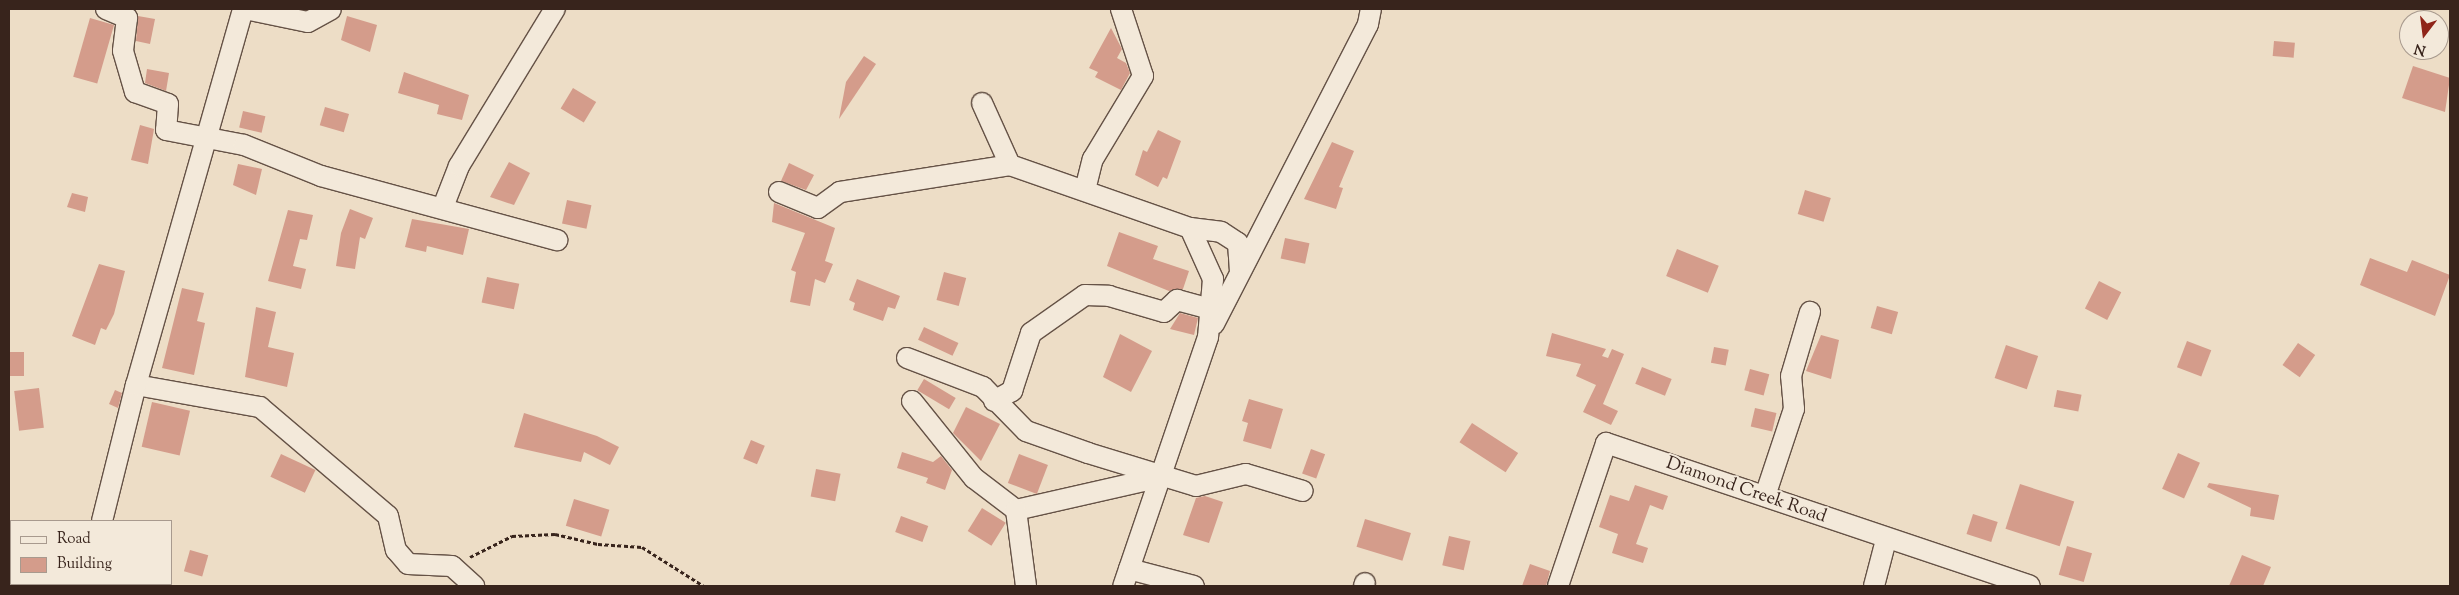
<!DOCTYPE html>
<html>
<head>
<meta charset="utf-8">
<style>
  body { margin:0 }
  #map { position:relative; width:2459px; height:595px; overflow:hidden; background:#edddc6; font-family:"Sorts Mill Goudy",serif }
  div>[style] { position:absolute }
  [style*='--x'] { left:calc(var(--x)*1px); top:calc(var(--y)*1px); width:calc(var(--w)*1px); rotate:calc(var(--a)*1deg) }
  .building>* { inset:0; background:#d49c8b; transform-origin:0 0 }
  .path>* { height:3px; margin-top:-1.5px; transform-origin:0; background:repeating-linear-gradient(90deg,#38241c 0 4px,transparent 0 6.5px) }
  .roads { filter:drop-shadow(1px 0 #655246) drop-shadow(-1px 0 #655246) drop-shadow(0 1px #655246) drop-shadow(0 -1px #655246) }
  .street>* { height:20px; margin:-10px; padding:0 10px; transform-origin:10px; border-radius:10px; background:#f3e9da }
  span { translate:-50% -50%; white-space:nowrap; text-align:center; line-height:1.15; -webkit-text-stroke:4px #f3e9da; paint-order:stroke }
  .street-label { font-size:18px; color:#38241c }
  .frame { position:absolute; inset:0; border:10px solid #38241c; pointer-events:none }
  .legend { position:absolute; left:10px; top:520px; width:162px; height:65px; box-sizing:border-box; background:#f3e9da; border:1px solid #a89a8e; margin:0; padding:6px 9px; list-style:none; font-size:15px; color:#38241c }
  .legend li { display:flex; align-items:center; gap:10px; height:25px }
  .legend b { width:25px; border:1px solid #a89a8e }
  .north { position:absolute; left:2399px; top:10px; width:50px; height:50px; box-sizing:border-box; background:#f3e9da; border:1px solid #a89a8e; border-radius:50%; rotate:195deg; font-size:14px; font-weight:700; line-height:20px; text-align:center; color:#38241c }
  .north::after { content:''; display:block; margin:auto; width:18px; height:22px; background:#8f2418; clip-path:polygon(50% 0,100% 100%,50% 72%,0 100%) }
</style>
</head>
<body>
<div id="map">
  <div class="building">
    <div style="clip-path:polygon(138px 16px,155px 19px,150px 44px,136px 41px)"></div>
    <div style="clip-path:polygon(347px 16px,377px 25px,370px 52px,341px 40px)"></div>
    <div style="left:90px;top:18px;width:25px;height:61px;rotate:16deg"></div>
    <div style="clip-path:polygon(1111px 28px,1122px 49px,1117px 58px,1126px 63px,1130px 73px,1121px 90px,1095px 77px,1098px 72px,1089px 68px)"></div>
    <div style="left:2274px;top:41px;width:21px;height:15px;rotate:5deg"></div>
    <div style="clip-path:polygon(864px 56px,876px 64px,839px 119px,846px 82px)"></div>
    <div style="clip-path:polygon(2413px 66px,2450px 78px,2445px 112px,2402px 98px)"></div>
    <div style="clip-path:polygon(147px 69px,169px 73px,166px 91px,145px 83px)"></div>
    <div style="clip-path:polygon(404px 72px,469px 95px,462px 120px,437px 114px,439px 105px,398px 93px)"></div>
    <div style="left:573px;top:88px;width:27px;height:24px;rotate:31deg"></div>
    <div style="left:325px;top:107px;width:25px;height:19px;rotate:16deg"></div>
    <div style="left:243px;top:111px;width:23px;height:17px;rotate:13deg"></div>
    <div style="clip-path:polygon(140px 125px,154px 129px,148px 164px,131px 160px)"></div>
    <div style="clip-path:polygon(1158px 130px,1181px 141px,1167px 179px,1163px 177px,1158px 187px,1135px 175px,1143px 150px,1147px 152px)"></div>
    <div style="clip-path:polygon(1332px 142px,1354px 151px,1339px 187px,1343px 188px,1336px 209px,1304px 199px)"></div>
    <div style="clip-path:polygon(509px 162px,530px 173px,514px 205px,490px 197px)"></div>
    <div style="clip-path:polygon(789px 163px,814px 175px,806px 190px,781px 181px)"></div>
    <div style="clip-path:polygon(238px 164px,262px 169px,256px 195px,233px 185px)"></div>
    <div style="left:1805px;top:190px;width:27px;height:25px;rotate:17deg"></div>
    <div style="clip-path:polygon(72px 193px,88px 197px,85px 212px,67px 207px)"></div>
    <div style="left:567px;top:200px;width:25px;height:24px;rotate:12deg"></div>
    <div style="clip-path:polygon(774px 203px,835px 228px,825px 261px,833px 264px,825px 283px,815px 279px,810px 306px,790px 302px,796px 272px,791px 270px,805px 233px,772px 222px)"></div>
    <div style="clip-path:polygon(350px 209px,373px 218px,365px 239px,360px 237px,355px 269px,336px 266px,341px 233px)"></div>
    <div style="clip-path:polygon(288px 210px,313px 215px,307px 240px,300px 239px,293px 266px,306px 269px,301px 289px,268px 281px)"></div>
    <div style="clip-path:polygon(412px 219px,469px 229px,463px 255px,427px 246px,426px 252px,405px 247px)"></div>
    <div style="clip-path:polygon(1119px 232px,1158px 246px,1153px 259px,1189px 271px,1183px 289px,1169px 291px,1107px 266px)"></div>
    <div style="left:1285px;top:238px;width:25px;height:21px;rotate:12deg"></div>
    <div style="left:1677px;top:249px;width:45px;height:29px;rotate:22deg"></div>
    <div style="clip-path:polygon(2370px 258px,2407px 272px,2412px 260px,2450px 275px,2435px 316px,2360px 285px)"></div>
    <div style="clip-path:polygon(99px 264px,125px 271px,114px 314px,106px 330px,101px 328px,95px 345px,72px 336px)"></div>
    <div style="left:944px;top:272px;width:23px;height:29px;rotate:15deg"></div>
    <div style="left:487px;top:277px;width:33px;height:26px;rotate:12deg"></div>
    <div style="clip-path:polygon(857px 279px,900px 296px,895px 309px,888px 307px,883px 321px,853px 310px,855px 303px,849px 300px)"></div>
    <div style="left:2099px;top:281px;width:25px;height:31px;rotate:27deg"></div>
    <div style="clip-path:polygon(182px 288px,204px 293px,197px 321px,205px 323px,194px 375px,162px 368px)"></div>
    <div style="left:1877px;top:306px;width:22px;height:23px;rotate:16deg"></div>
    <div style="clip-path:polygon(256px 307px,276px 312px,268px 347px,294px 353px,287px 387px,245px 377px)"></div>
    <div style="clip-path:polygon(1180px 313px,1198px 318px,1194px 335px,1170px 329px)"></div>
    <div style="left:924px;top:327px;width:38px;height:14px;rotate:25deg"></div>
    <div style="clip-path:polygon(1552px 333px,1606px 349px,1602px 356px,1608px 358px,1612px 349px,1624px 354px,1603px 404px,1618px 411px,1611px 425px,1583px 412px,1596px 385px,1576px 376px,1581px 364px,1546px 356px)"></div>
    <div style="clip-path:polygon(1120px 334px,1152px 351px,1131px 392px,1103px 377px)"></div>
    <div style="clip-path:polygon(1821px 335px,1839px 340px,1831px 379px,1806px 371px)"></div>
    <div style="left:2187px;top:341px;width:26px;height:28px;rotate:21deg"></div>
    <div style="left:2298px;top:343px;width:21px;height:27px;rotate:35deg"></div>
    <div style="left:2006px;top:345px;width:34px;height:35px;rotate:19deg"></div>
    <div style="left:1714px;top:347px;width:15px;height:16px;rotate:11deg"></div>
    <div style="left:9px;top:352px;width:15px;height:24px"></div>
    <div style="left:1642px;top:367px;width:32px;height:18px;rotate:22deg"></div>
    <div style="left:1750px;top:369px;width:20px;height:22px;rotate:15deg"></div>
    <div style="left:924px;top:379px;width:37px;height:13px;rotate:31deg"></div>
    <div style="left:39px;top:388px;width:40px;height:25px;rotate:83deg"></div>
    <div style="clip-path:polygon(115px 390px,122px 393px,118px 408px,109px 404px)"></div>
    <div style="left:2057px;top:390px;width:25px;height:17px;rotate:11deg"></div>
    <div style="clip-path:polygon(1249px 399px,1283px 409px,1271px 449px,1243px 441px,1248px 423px,1242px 421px)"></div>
    <div style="left:152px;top:402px;width:39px;height:46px;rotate:13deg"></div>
    <div style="clip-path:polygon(966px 407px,1000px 424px,981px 461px,953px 433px)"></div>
    <div style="left:1755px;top:408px;width:22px;height:19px;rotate:13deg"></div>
    <div style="clip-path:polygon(524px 413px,597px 436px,619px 447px,610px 465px,584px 452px,581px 462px,514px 447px)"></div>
    <div style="left:1472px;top:423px;width:55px;height:23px;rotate:33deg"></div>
    <div style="left:751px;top:440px;width:15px;height:20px;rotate:23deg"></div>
    <div style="left:1311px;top:449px;width:15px;height:26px;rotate:20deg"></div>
    <div style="clip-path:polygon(902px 452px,933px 462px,941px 456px,952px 470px,945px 490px,926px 483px,928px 478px,897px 468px)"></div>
    <div style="left:2178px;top:453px;width:24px;height:39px;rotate:24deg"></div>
    <div style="left:281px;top:454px;width:38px;height:25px;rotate:25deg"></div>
    <div style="left:1019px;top:454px;width:31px;height:31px;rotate:21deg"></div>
    <div style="left:816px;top:469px;width:25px;height:28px;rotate:11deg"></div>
    <div style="clip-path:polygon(2209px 483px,2279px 495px,2274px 520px,2250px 516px,2251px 508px,2207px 487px)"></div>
    <div style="left:2020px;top:484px;width:57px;height:47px;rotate:18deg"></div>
    <div style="clip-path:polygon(1635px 485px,1668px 496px,1663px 510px,1650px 505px,1636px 544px,1648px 548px,1643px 563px,1612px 553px,1618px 534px,1599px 527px,1610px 495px,1629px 501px)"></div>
    <div style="clip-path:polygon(1205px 496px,1223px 502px,1209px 543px,1183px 535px,1196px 498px)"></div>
    <div style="left:574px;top:499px;width:37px;height:28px;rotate:17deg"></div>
    <div style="left:982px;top:508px;width:28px;height:27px;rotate:32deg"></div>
    <div style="left:1973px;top:514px;width:26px;height:21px;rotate:18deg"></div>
    <div style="left:901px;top:516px;width:29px;height:17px;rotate:20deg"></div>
    <div style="left:1365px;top:519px;width:48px;height:29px;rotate:17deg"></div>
    <div style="left:1449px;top:536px;width:22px;height:30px;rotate:13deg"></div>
    <div style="left:2067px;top:546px;width:26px;height:30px;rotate:16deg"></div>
    <div style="left:190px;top:550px;width:19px;height:22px;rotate:16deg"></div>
    <div style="clip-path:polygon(2242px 555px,2271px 567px,2263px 586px,2229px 586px)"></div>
    <div style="clip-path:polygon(1530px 564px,1550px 571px,1546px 586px,1522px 586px)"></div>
  </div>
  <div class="path">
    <div style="--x:470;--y:557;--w:47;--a:-26.6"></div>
    <div style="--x:512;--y:536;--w:43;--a:-2.7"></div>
    <div style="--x:555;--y:534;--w:44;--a:13.1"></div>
    <div style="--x:598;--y:544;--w:44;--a:3.9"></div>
    <div style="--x:642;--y:547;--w:73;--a:32.2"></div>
  </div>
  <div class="roads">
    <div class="street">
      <div style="--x:106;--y:9;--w:23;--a:23"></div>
      <div style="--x:127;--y:18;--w:33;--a:97"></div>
      <div style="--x:123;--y:51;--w:43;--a:73.7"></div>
      <div style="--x:135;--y:92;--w:35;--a:20"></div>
      <div style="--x:168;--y:104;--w:26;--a:94"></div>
      <div style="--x:166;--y:130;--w:79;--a:10.9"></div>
      <div style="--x:244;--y:145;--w:83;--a:21.9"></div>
      <div style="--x:321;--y:176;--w:245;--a:15.2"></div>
      <div style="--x:245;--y:9;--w:64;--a:11.7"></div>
      <div style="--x:308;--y:22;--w:26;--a:-29"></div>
      <div style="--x:982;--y:103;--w:68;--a:65.7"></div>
      <div style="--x:1010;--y:165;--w:191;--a:19.3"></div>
      <div style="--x:1190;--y:228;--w:56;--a:65.7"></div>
      <div style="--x:1213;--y:279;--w:58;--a:94.9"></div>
      <div style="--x:1208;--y:337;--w:263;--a:108.8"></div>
      <div style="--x:1085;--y:190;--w:32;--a:-76"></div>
      <div style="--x:1093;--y:159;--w:97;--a:-58.9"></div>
      <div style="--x:1143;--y:76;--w:71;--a:-108.2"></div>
      <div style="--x:779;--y:192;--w:42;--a:22.3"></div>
      <div style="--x:818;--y:208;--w:27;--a:-36"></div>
      <div style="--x:840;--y:192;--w:172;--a:-9"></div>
      <div style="--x:443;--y:207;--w:44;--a:-68.7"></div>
      <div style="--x:459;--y:166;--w:184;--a:-58.6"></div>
      <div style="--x:1190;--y:228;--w:31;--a:7"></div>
      <div style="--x:1221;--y:232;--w:20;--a:33"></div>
      <div style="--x:1238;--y:243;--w:27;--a:86"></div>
      <div style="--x:1214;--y:324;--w:337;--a:-62.8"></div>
      <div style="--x:1368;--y:24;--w:15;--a:-79"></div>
      <div style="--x:907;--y:358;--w:81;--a:20.9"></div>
      <div style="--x:983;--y:387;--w:62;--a:45.7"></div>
      <div style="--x:1026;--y:431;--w:66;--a:19.5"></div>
      <div style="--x:1088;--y:453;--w:113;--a:17"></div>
      <div style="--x:1196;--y:486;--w:51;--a:-13.5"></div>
      <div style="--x:1246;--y:474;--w:59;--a:16.6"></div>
      <div style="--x:136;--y:385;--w:126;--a:10.1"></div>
      <div style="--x:260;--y:407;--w:168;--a:40.4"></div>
      <div style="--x:388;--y:516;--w:35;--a:77"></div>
      <div style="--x:396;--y:550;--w:18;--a:49"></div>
      <div style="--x:408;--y:564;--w:44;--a:2.6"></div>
      <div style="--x:452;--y:566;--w:30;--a:42"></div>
      <div style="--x:912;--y:401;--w:99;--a:51.2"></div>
      <div style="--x:974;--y:478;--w:53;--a:37.3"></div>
      <div style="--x:1016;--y:510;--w:149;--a:-12.8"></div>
      <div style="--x:994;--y:401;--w:21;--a:-29"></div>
      <div style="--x:1012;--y:391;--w:61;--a:-71.9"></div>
      <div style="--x:1031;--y:333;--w:66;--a:-35.1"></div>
      <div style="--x:1085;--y:295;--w:24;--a:2"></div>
      <div style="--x:1109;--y:296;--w:57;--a:16.2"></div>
      <div style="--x:1164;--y:312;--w:18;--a:-43"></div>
      <div style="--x:1177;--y:300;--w:34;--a:15"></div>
      <div style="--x:1765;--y:496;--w:92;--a:-71.6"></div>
      <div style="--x:1794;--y:409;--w:33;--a:-95"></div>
      <div style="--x:1791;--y:376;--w:67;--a:-73.5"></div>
      <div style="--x:1016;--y:510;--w:77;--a:82.5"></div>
      <div style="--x:102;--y:521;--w:140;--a:-76"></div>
      <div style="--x:136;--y:385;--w:391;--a:-74.1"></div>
      <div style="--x:1129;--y:569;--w:67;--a:14.7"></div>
      <div style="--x:103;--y:584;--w:2;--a:90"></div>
      <div style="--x:1364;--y:586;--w:3;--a:-72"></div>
      <div style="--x:1558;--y:586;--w:151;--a:-71.4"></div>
      <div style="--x:1606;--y:443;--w:447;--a:18.6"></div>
      <div style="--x:1874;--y:586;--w:48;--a:-75.4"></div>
    </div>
  </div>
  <div class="street-label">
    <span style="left:1746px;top:491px;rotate:19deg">Diamond Creek Road</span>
  </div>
  <div class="frame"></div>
  <ul class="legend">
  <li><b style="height:6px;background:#f3e9da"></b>Road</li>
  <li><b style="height:14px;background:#d49c8b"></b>Building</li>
  </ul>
  <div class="north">N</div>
</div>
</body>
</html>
